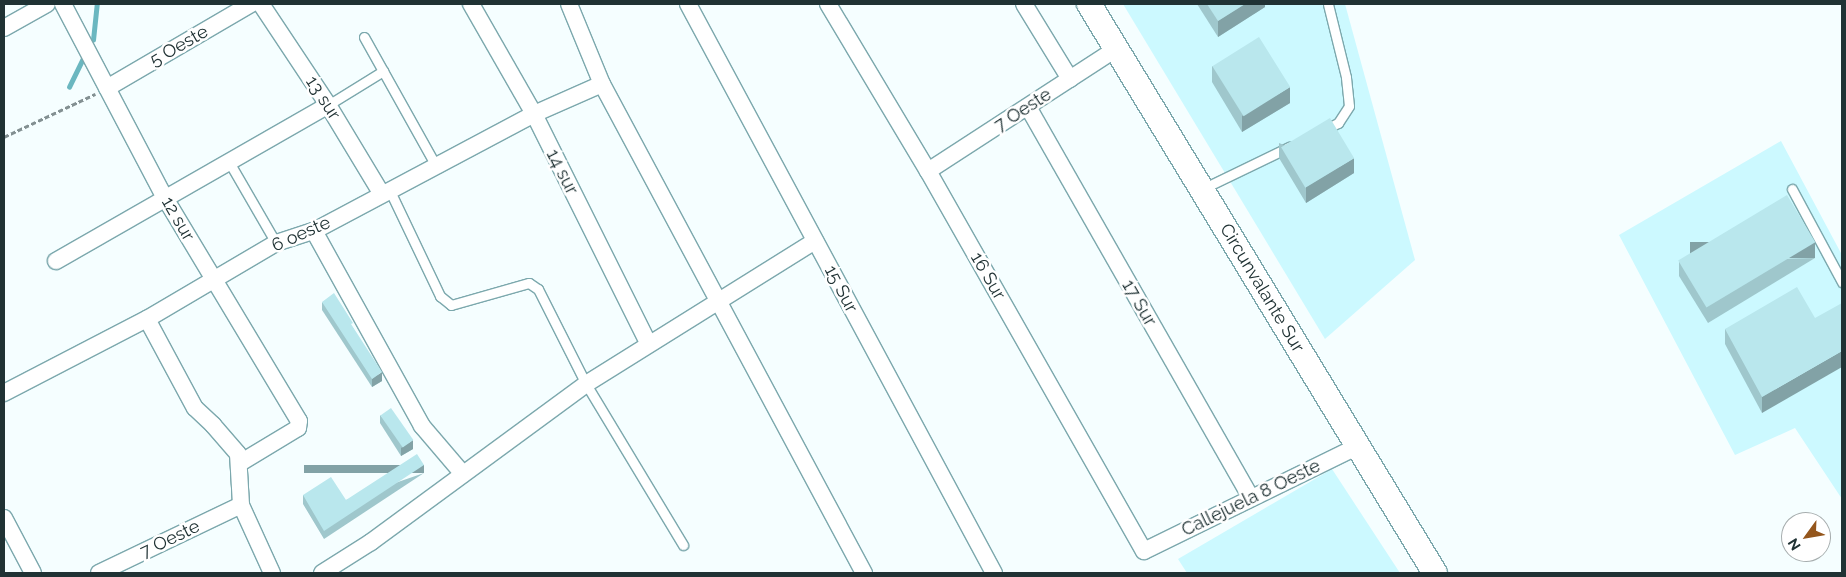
<!DOCTYPE html>
<html>
<head>
<meta charset="utf-8">
<style>
  body { margin:0 }
  #map { position:relative; width:1846px; height:577px; overflow:hidden; background:#f5feff; font-family:Raleway,sans-serif }
  div>[style] { position:absolute }
  [style*='--x'] { left:calc(var(--x)*1px); top:calc(var(--y)*1px); width:calc(var(--w)*1px); rotate:calc(var(--a)*1deg) }
  .built>* { inset:0; background:#ccf9ff }
  .stream>* { height:4.5px; margin:-2.25px; padding:0 2.25px; transform-origin:2.25px; border-radius:2.25px; background:#6bb7c0 }
  .path>* { height:2.5px; margin-top:-1.25px; transform-origin:0; background:repeating-linear-gradient(90deg,#839092 0 5px,transparent 0 7.5px) }
  .roads { filter:drop-shadow(1px 0 #7ca8ad) drop-shadow(-1px 0 #7ca8ad) drop-shadow(0 1px #7ca8ad) drop-shadow(0 -1px #7ca8ad) }
  .lane>* { height:9px; margin:-4.5px; padding:0 4.5px; transform-origin:4.5px; border-radius:4.5px; background:#fff }
  .street>* { height:16px; margin:-8px; padding:0 8px; transform-origin:8px; border-radius:8px; background:#fff }
  .secondary>* { height:24px; margin:-12px; padding:0 12px; transform-origin:12px; border-radius:12px; background:#fff }
  .wall>* { inset:0; background:#9fc7cc }
  .shaded-wall>* { inset:0; background:#82a2a6; transform-origin:0 0 }
  .building>* { inset:0; background:#b9e7ed; transform-origin:0 0 }
  span { translate:-50% -50%; white-space:nowrap; text-align:center; line-height:1.15; -webkit-text-stroke:5px #fff; paint-order:stroke }
  .street-label { font-size:18px; color:#203234 }
  .frame { position:absolute; inset:0; border:5px solid #203234; pointer-events:none }
  .north { position:absolute; left:1781px; top:512px; width:50px; height:50px; box-sizing:border-box; background:#fff; border:1px solid #a6adae; border-radius:50%; rotate:238deg; font-size:14px; font-weight:700; line-height:20px; text-align:center; color:#203234 }
  .north::after { content:''; display:block; margin:auto; width:18px; height:22px; background:#94561c; clip-path:polygon(50% 0,100% 100%,50% 72%,0 100%) }
</style>
</head>
<body>
<div id="map">
  <div class="built">
    <div style="clip-path:polygon(1123px 4px,1345px 4px,1415px 260px,1325px 339px)"></div>
    <div style="clip-path:polygon(1781px 141px,1842px 255px,1842px 499px,1795px 428px,1735px 455px,1619px 235px)"></div>
    <div style="clip-path:polygon(1332px 469px,1400px 573px,1187px 573px,1178px 559px)"></div>
  </div>
  <div class="stream">
    <div style="--x:93;--y:40;--w:36;--a:-84"></div>
    <div style="--x:69;--y:87;--w:34;--a:-64"></div>
  </div>
  <div class="path">
    <div style="--x:4;--y:137;--w:101;--a:-25.3"></div>
  </div>
  <div class="roads">
    <div class="lane">
      <div style="--x:364;--y:37;--w:148;--a:60.8"></div>
      <div style="--x:328;--y:105;--w:65;--a:-31.7"></div>
      <div style="--x:1324;--y:130;--w:16;--a:-27"></div>
      <div style="--x:1338;--y:123;--w:20;--a:-57"></div>
      <div style="--x:1349;--y:106;--w:29;--a:-96"></div>
      <div style="--x:1346;--y:77;--w:75;--a:-103.9"></div>
      <div style="--x:229;--y:162;--w:94;--a:59.9"></div>
      <div style="--x:389;--y:189;--w:119;--a:64.5"></div>
      <div style="--x:440;--y:296;--w:14;--a:39"></div>
      <div style="--x:451;--y:305;--w:81;--a:-15.8"></div>
      <div style="--x:529;--y:283;--w:11;--a:34"></div>
      <div style="--x:538;--y:289;--w:106;--a:63.2"></div>
      <div style="--x:586;--y:384;--w:188;--a:58.9"></div>
      <div style="--x:1202;--y:189;--w:97;--a:-25.8"></div>
      <div style="--x:1792;--y:189;--w:106;--a:61.7"></div>
    </div>
    <div class="street">
      <div style="--x:63;--y:4;--w:219;--a:62.3"></div>
      <div style="--x:165;--y:198;--w:260;--a:59"></div>
      <div style="--x:299;--y:421;--w:7;--a:98"></div>
      <div style="--x:298;--y:428;--w:68;--a:148.9"></div>
      <div style="--x:261;--y:4;--w:121;--a:56.4"></div>
      <div style="--x:328;--y:105;--w:103;--a:58.9"></div>
      <div style="--x:471;--y:4;--w:127;--a:60.2"></div>
      <div style="--x:534;--y:114;--w:256;--a:63.5"></div>
      <div style="--x:569;--y:4;--w:87;--a:67.6"></div>
      <div style="--x:602;--y:84;--w:555;--a:61.82"></div>
      <div style="--x:688;--y:4;--w:646;--a:61.73"></div>
      <div style="--x:828;--y:4;--w:195;--a:59.1"></div>
      <div style="--x:928;--y:171;--w:437;--a:60.4"></div>
      <div style="--x:1144;--y:551;--w:238;--a:-26.1"></div>
      <div style="--x:1024;--y:4;--w:88;--a:58.5"></div>
      <div style="--x:4;--y:28;--w:49;--a:-29.2"></div>
      <div style="--x:107;--y:88;--w:167;--a:-30.3"></div>
      <div style="--x:1028;--y:107;--w:450;--a:60.3"></div>
      <div style="--x:928;--y:171;--w:224;--a:-33"></div>
      <div style="--x:314;--y:231;--w:223;--a:61"></div>
      <div style="--x:422;--y:426;--w:63;--a:49.5"></div>
      <div style="--x:56;--y:261;--w:314;--a:-29.8"></div>
      <div style="--x:147;--y:319;--w:101;--a:61.7"></div>
      <div style="--x:195;--y:408;--w:25;--a:43"></div>
      <div style="--x:213;--y:425;--w:38;--a:49"></div>
      <div style="--x:238;--y:454;--w:51;--a:86.6"></div>
      <div style="--x:241;--y:505;--w:75;--a:65.5"></div>
      <div style="--x:4;--y:393;--w:161;--a:-27.4"></div>
      <div style="--x:147;--y:319;--w:150;--a:-30.5"></div>
      <div style="--x:276;--y:243;--w:40;--a:-18"></div>
      <div style="--x:314;--y:231;--w:249;--a:-28"></div>
      <div style="--x:534;--y:114;--w:74;--a:-23.8"></div>
      <div style="--x:4;--y:518;--w:62;--a:62.2"></div>
      <div style="--x:99;--y:573;--w:157;--a:-25.6"></div>
      <div style="--x:322;--y:573;--w:58;--a:-32.3"></div>
      <div style="--x:371;--y:542;--w:267;--a:-36.3"></div>
      <div style="--x:586;--y:384;--w:270;--a:-32"></div>
    </div>
    <div class="secondary">
      <div style="--x:1089;--y:4;--w:666;--a:58.7"></div>
    </div>
  </div>
  <div class="wall">
    <div style="clip-path:polygon(1197px 4px,1265px 4px,1265px 7px,1218px 37px)"></div>
    <div style="clip-path:polygon(1212px 66px,1290px 103px,1242px 132px,1212px 82px)"></div>
    <div style="clip-path:polygon(1279px 143px,1354px 173px,1306px 203px,1279px 158px)"></div>
    <div style="clip-path:polygon(1815px 258px,1708px 323px,1679px 276px,1679px 261px)"></div>
    <div style="clip-path:polygon(322px 302px,353px 328px,382px 381px,372px 387px,322px 310px)"></div>
    <div style="clip-path:polygon(1815px 318px,1762px 413px,1725px 344px,1725px 329px)"></div>
    <div style="clip-path:polygon(380px 415px,413px 449px,401px 456px,380px 423px)"></div>
    <div style="clip-path:polygon(424px 473px,324px 539px,303px 504px,303px 495px,346px 500px)"></div>
  </div>
  <div class="shaded-wall">
    <div style="clip-path:polygon(1245px 4px,1265px 4px,1265px 7px,1218px 37px,1218px 21px)"></div>
    <div style="clip-path:polygon(1290px 87px,1290px 103px,1242px 132px,1242px 116px)"></div>
    <div style="clip-path:polygon(1354px 158px,1354px 173px,1306px 203px,1306px 187px)"></div>
    <div style="left:1815px;top:242px;width:16px;height:125px;rotate:90deg"></div>
    <div style="clip-path:polygon(1842px 351px,1842px 367px,1762px 413px,1762px 397px)"></div>
    <div style="clip-path:polygon(382px 372px,382px 381px,372px 387px,372px 379px)"></div>
    <div style="clip-path:polygon(413px 440px,413px 449px,401px 456px,401px 448px)"></div>
    <div style="left:424px;top:465px;width:8px;height:120px;rotate:90deg"></div>
  </div>
  <div class="building">
    <div style="clip-path:polygon(1207px 4px,1245px 4px,1218px 21px)"></div>
    <div style="left:1259px;top:37px;width:59px;height:55px;rotate:58deg"></div>
    <div style="left:1330px;top:118px;width:47px;height:57px;rotate:59deg"></div>
    <div style="left:1787px;top:195px;width:55px;height:127px;rotate:59deg"></div>
    <div style="clip-path:polygon(1797px 287px,1815px 318px,1842px 303px,1842px 351px,1762px 397px,1725px 329px)"></div>
    <div style="clip-path:polygon(334px 293px,353px 323px,351px 324px,382px 372px,372px 379px,322px 302px)"></div>
    <div style="left:391px;top:408px;width:39px;height:13px;rotate:55deg"></div>
    <div style="clip-path:polygon(417px 454px,424px 465px,324px 531px,303px 495px,331px 477px,346px 500px)"></div>
  </div>
  <div class="street-label">
    <span style="left:179px;top:46px;rotate:-30deg">5 Oeste</span>
    <span style="left:323px;top:98px;rotate:57deg">13 sur</span>
    <span style="left:1023px;top:110px;rotate:-33deg">7 Oeste</span>
    <span style="left:562px;top:172px;rotate:63deg">14 sur</span>
    <span style="left:178px;top:219px;rotate:60deg">12 sur</span>
    <span style="left:301px;top:234px;rotate:-24deg">6 oeste</span>
    <span style="left:988px;top:276px;rotate:60deg">16 Sur</span>
    <span style="left:1262px;top:288px;rotate:59deg">Circunvalante Sur</span>
    <span style="left:841px;top:289px;rotate:62deg">15 Sur</span>
    <span style="left:1139px;top:303px;rotate:60deg">17 Sur</span>
    <span style="left:1251px;top:498px;rotate:-26deg">Callejuela 8 Oeste</span>
    <span style="left:170px;top:539px;rotate:-26deg">7 Oeste</span>
  </div>
  <div class="frame"></div>
  <div class="north">N</div>
</div>
</body>
</html>
